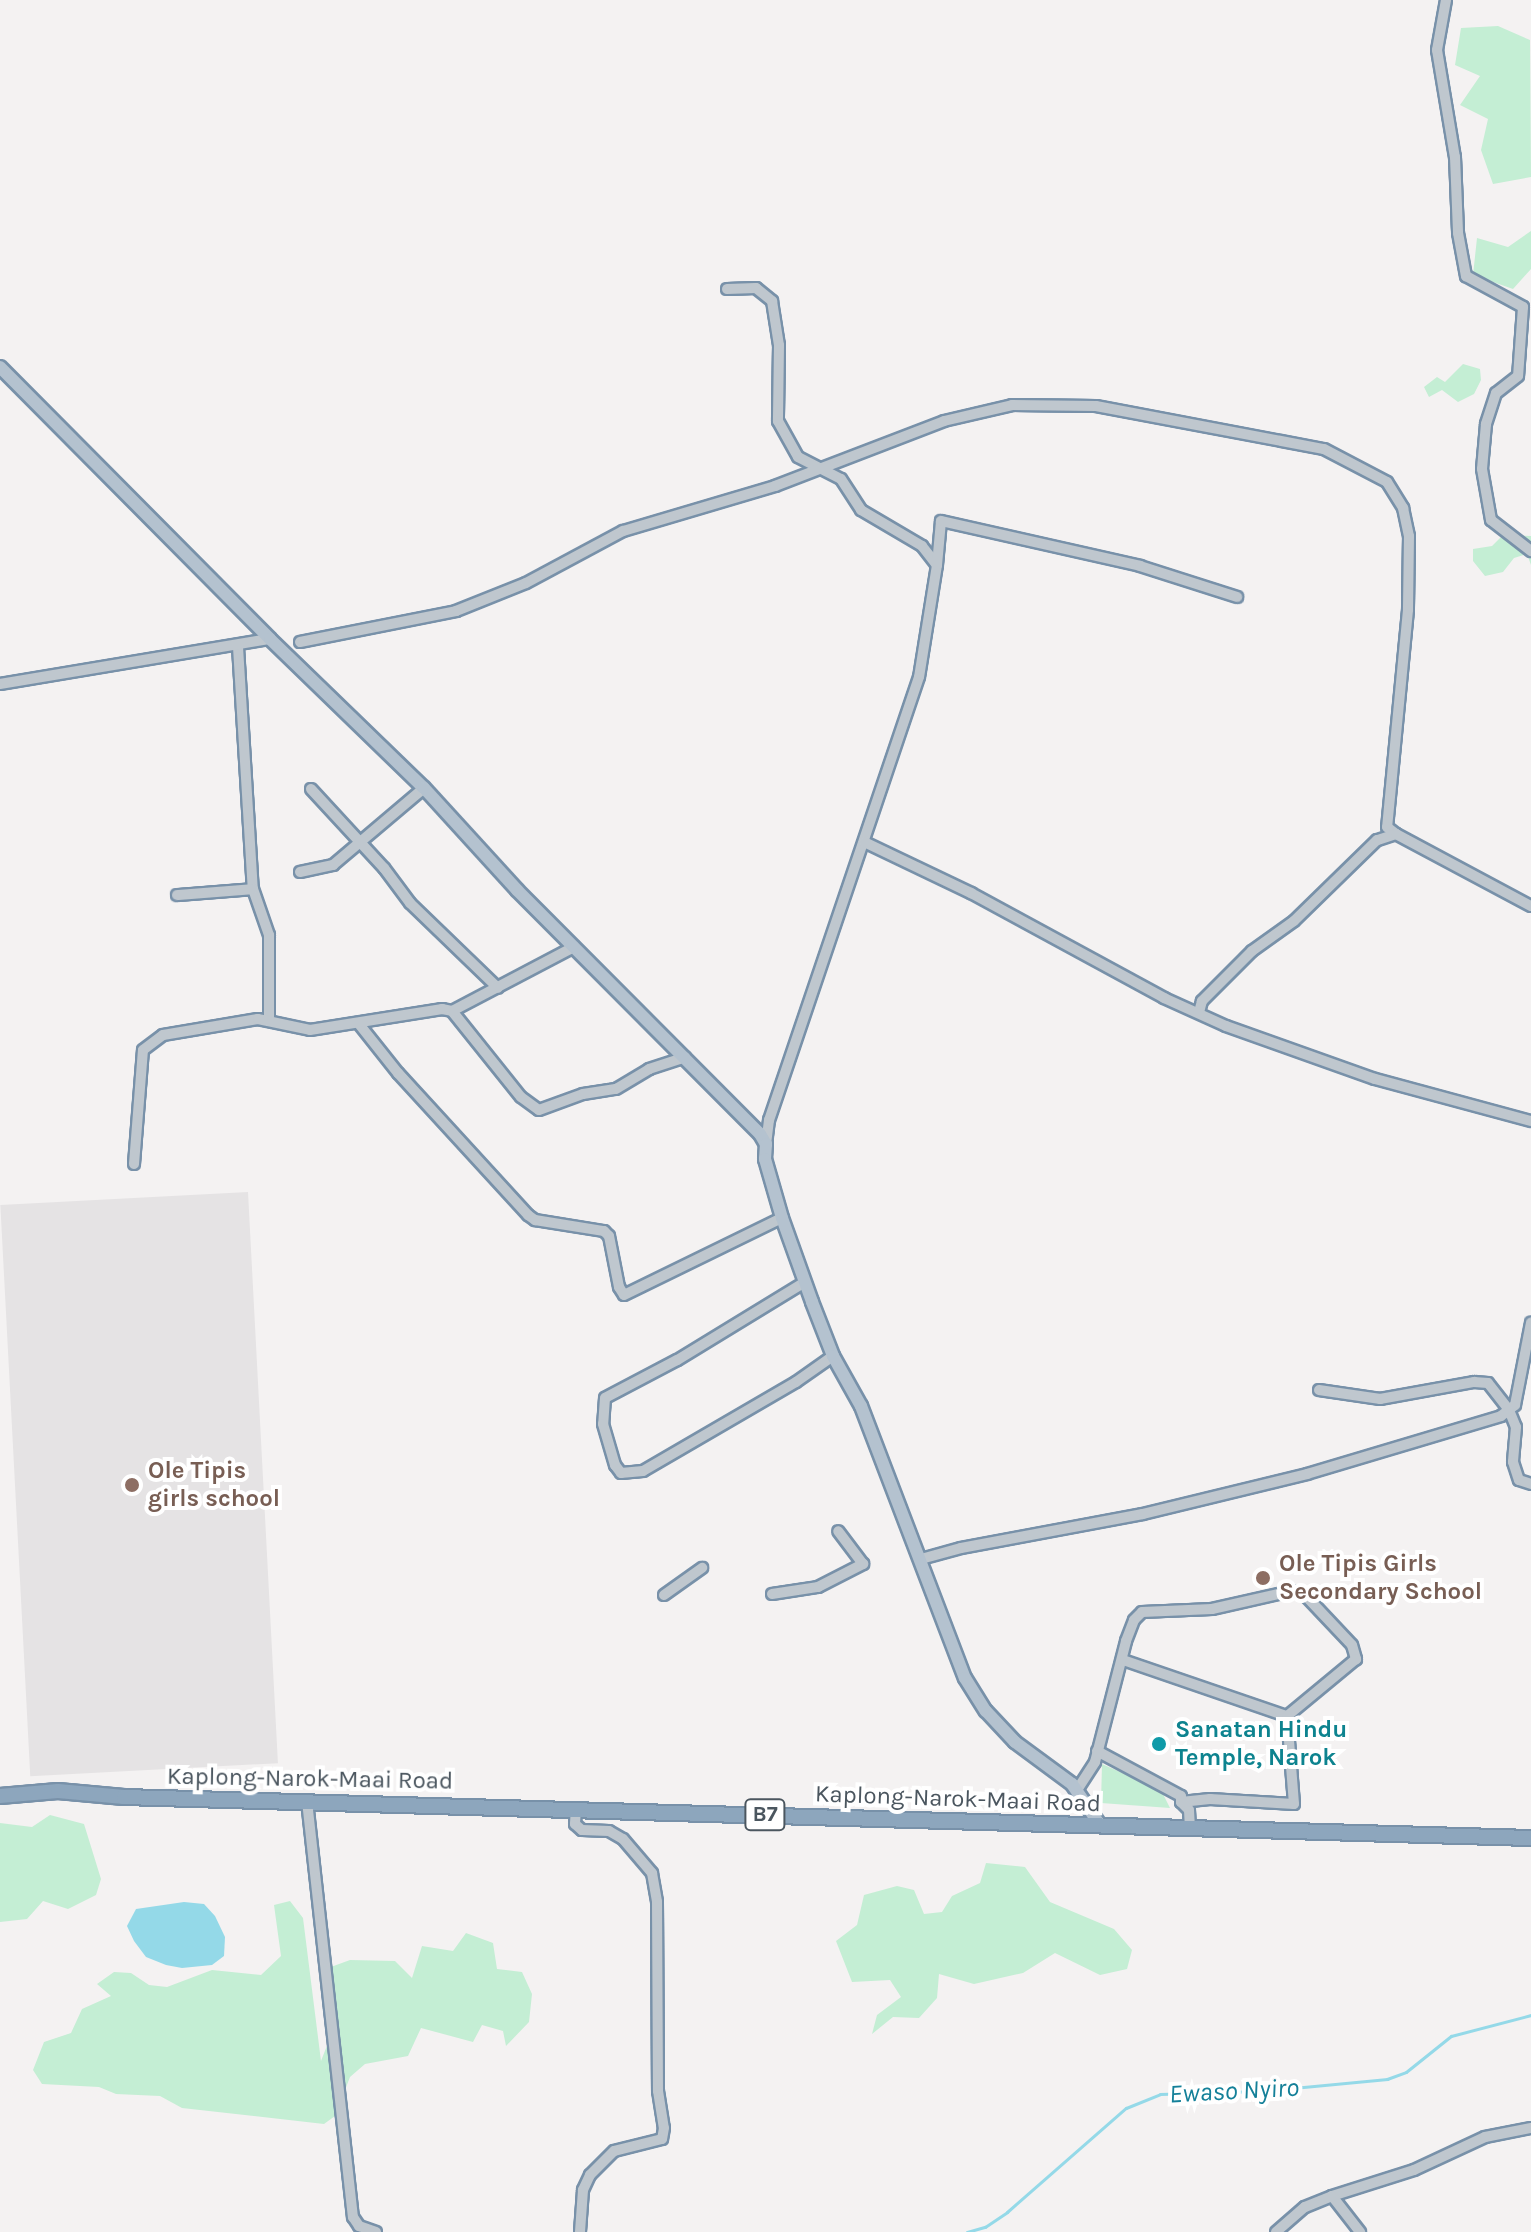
<!DOCTYPE html>
<html>
<head>
<meta charset="utf-8">
<style>
  body { margin:0 }
  #map { position:relative; width:1531px; height:2232px; overflow:hidden; background:#f4f2f2; font-family:Karla,sans-serif }
  div>[style] { position:absolute }
  [style*='--x'] { left:calc(var(--x)*1px); top:calc(var(--y)*1px); width:calc(var(--w)*1px); rotate:calc(var(--a)*1deg) }
  .education>* { inset:0; background:#e5e3e4; transform-origin:0 0 }
  .green>* { inset:0; background:#c4eed4 }
  .water>* { inset:0; background:#94d9e8 }
  .stream>* { height:3px; margin:-1.5px; padding:0 1.5px; transform-origin:1.5px; border-radius:1.5px; background:#94d9e8 }
  .roads { filter:drop-shadow(2px 0 #7891a9) drop-shadow(-2px 0 #7891a9) drop-shadow(0 2px #7891a9) drop-shadow(0 -2px #7891a9) }
  .minor>* { height:10px; margin:-5px; padding:0 5px; transform-origin:5px; border-radius:5px; background:#bfc7ce }
  .major>* { height:12px; margin:-6px; padding:0 6px; transform-origin:6px; border-radius:6px; background:#b4c2cf }
  .highway>* { height:14px; margin:-7px; padding:0 7px; transform-origin:7px; border-radius:7px; background:#8da6bd }
  .dots>* { width:22px; height:22px; translate:-50% -50%; box-sizing:border-box; border:4px solid #fff; border-radius:50% }
  span { translate:-50% -50%; white-space:nowrap; text-align:center; line-height:1.15; -webkit-text-stroke:8px #fff; paint-order:stroke }
  .shield-label span { padding:2px 6px; background:#fff; border:2px solid; border-radius:6px; -webkit-text-stroke-width:0 }
  .shield-label { font-size:22px; color:#4b565f; font-weight:700 }
  .education-label { font-size:24px; color:#785e54; font-weight:700 }
  .left { translate:0 -50%; text-align:left }
  .culture-label { font-size:24px; color:#0d838f; font-weight:700 }
  .street-label { font-size:24px; color:#4b565f }
  .water-label { font-size:26px; color:#148099; font-style:italic }
</style>
</head>
<body>
<div id="map">
  <div class="education">
    <div style="left:248px;top:1192px;width:572px;height:248px;rotate:87deg"></div>
  </div>
  <div class="green">
    <div style="clip-path:polygon(1498px 26px,1530px 40px,1531px 177px,1493px 184px,1481px 150px,1488px 119px,1460px 105px,1480px 76px,1455px 65px,1461px 28px)"></div>
    <div style="clip-path:polygon(1531px 231px,1531px 269px,1513px 289px,1473px 275px,1477px 238px,1508px 247px)"></div>
    <div style="clip-path:polygon(1463px 364px,1480px 369px,1481px 380px,1474px 394px,1458px 402px,1442px 390px,1429px 397px,1424px 387px,1437px 377px,1445px 382px)"></div>
    <div style="clip-path:polygon(1503px 535px,1531px 536px,1531px 565px,1527px 554px,1514px 558px,1503px 572px,1485px 576px,1473px 561px,1473px 549px,1492px 546px)"></div>
    <div style="clip-path:polygon(1102px 1764px,1161px 1790px,1170px 1808px,1101px 1803px)"></div>
    <div style="clip-path:polygon(50px 1815px,84px 1824px,101px 1879px,96px 1895px,68px 1909px,43px 1901px,27px 1919px,0 1922px,0 1823px,32px 1827px)"></div>
    <div style="clip-path:polygon(986px 1863px,1025px 1867px,1050px 1902px,1114px 1929px,1132px 1950px,1127px 1969px,1100px 1975px,1055px 1953px,1023px 1973px,974px 1984px,939px 1974px,937px 1998px,919px 2018px,893px 2017px,872px 2034px,877px 2015px,901px 1997px,890px 1980px,852px 1982px,836px 1941px,857px 1925px,864px 1895px,897px 1886px,914px 1890px,924px 1914px,942px 1912px,952px 1896px,980px 1883px)"></div>
    <div style="clip-path:polygon(290px 1901px,303px 1918px,321px 2061px,328px 2043px,320px 1971px,350px 1960px,395px 1961px,412px 1978px,422px 1946px,453px 1951px,466px 1933px,493px 1943px,497px 1969px,522px 1972px,532px 1994px,529px 2022px,506px 2046px,503px 2031px,482px 2025px,473px 2042px,421px 2028px,408px 2056px,365px 2064px,350px 2077px,335px 2116px,324px 2124px,182px 2108px,160px 2096px,116px 2094px,99px 2087px,42px 2084px,33px 2070px,44px 2042px,71px 2033px,82px 2009px,111px 1996px,97px 1984px,114px 1972px,131px 1973px,149px 1985px,167px 1987px,212px 1970px,261px 1975px,281px 1956px,274px 1905px)"></div>
  </div>
  <div class="water">
    <div style="clip-path:polygon(184px 1902px,204px 1904px,215px 1916px,225px 1937px,224px 1956px,212px 1965px,182px 1968px,166px 1965px,146px 1957px,134px 1941px,127px 1926px,136px 1909px)"></div>
  </div>
  <div class="stream">
    <div style="--x:967;--y:2232;--w:19;--a:-16"></div>
    <div style="--x:985;--y:2227;--w:27;--a:-34"></div>
    <div style="--x:1007;--y:2212;--w:158;--a:-41.2"></div>
    <div style="--x:1126;--y:2108;--w:37;--a:-22"></div>
    <div style="--x:1160;--y:2094;--w:101;--a:-1.7"></div>
    <div style="--x:1261;--y:2091;--w:127;--a:-5.4"></div>
    <div style="--x:1387;--y:2079;--w:20;--a:-20"></div>
    <div style="--x:1406;--y:2072;--w:58;--a:-38.7"></div>
    <div style="--x:1451;--y:2036;--w:83;--a:-14.7"></div>
  </div>
  <div class="roads">
    <div class="minor">
      <div style="--x:1446;--y:0;--w:51;--a:100.2"></div>
      <div style="--x:1437;--y:50;--w:109;--a:80.5"></div>
      <div style="--x:1455;--y:157;--w:76;--a:87.7"></div>
      <div style="--x:1458;--y:233;--w:44;--a:79.5"></div>
      <div style="--x:1466;--y:276;--w:65;--a:28.5"></div>
      <div style="--x:1523;--y:307;--w:69;--a:94.1"></div>
      <div style="--x:1518;--y:376;--w:28;--a:142"></div>
      <div style="--x:1496;--y:393;--w:33;--a:108"></div>
      <div style="--x:1486;--y:424;--w:45;--a:95.1"></div>
      <div style="--x:1482;--y:469;--w:52;--a:80"></div>
      <div style="--x:1491;--y:520;--w:51;--a:37.8"></div>
      <div style="--x:727;--y:289;--w:29;--a:-2"></div>
      <div style="--x:756;--y:288;--w:21;--a:39"></div>
      <div style="--x:772;--y:301;--w:45;--a:81"></div>
      <div style="--x:779;--y:345;--w:76;--a:90.8"></div>
      <div style="--x:778;--y:421;--w:41;--a:60.9"></div>
      <div style="--x:798;--y:457;--w:48;--a:27.1"></div>
      <div style="--x:841;--y:479;--w:37;--a:57"></div>
      <div style="--x:861;--y:510;--w:71;--a:30.5"></div>
      <div style="--x:922;--y:546;--w:24;--a:52"></div>
      <div style="--x:937;--y:565;--w:113;--a:99.1"></div>
      <div style="--x:919;--y:677;--w:468;--a:108.7"></div>
      <div style="--x:769;--y:1120;--w:24;--a:97"></div>
      <div style="--x:937;--y:565;--w:44;--a:-84.8"></div>
      <div style="--x:941;--y:521;--w:204;--a:12.7"></div>
      <div style="--x:1140;--y:566;--w:102;--a:17.7"></div>
      <div style="--x:300;--y:642;--w:159;--a:-11.2"></div>
      <div style="--x:456;--y:611;--w:75;--a:-21.8"></div>
      <div style="--x:526;--y:583;--w:110;--a:-28.2"></div>
      <div style="--x:623;--y:531;--w:159;--a:-16.5"></div>
      <div style="--x:775;--y:486;--w:181;--a:-21"></div>
      <div style="--x:944;--y:421;--w:70;--a:-13.2"></div>
      <div style="--x:1012;--y:405;--w:84;--a:0.7"></div>
      <div style="--x:1096;--y:406;--w:232;--a:10.7"></div>
      <div style="--x:1324;--y:449;--w:71;--a:27.6"></div>
      <div style="--x:1387;--y:482;--w:31;--a:58"></div>
      <div style="--x:1403;--y:508;--w:29;--a:78"></div>
      <div style="--x:1409;--y:536;--w:74;--a:90.8"></div>
      <div style="--x:1408;--y:610;--w:218;--a:95.5"></div>
      <div style="--x:1387;--y:827;--w:11;--a:38"></div>
      <div style="--x:1396;--y:834;--w:20;--a:162"></div>
      <div style="--x:1377;--y:840;--w:116;--a:135.7"></div>
      <div style="--x:1294;--y:921;--w:52;--a:144.5"></div>
      <div style="--x:1252;--y:951;--w:71;--a:135"></div>
      <div style="--x:1202;--y:1001;--w:11;--a:105"></div>
      <div style="--x:238;--y:647;--w:242;--a:86.5"></div>
      <div style="--x:253;--y:889;--w:49;--a:70.8"></div>
      <div style="--x:269;--y:935;--w:86;--a:90"></div>
      <div style="--x:0;--y:684;--w:274;--a:-9.5"></div>
      <div style="--x:311;--y:789;--w:108;--a:47.3"></div>
      <div style="--x:384;--y:868;--w:44;--a:53.4"></div>
      <div style="--x:410;--y:903;--w:122;--a:44"></div>
      <div style="--x:1396;--y:834;--w:153;--a:28.1"></div>
      <div style="--x:864;--y:842;--w:119;--a:25.5"></div>
      <div style="--x:971;--y:893;--w:220;--a:28.5"></div>
      <div style="--x:1164;--y:998;--w:68;--a:24.3"></div>
      <div style="--x:1226;--y:1026;--w:158;--a:19.6"></div>
      <div style="--x:1375;--y:1079;--w:162;--a:15.1"></div>
      <div style="--x:300;--y:872;--w:34;--a:-12"></div>
      <div style="--x:333;--y:865;--w:119;--a:-40.2"></div>
      <div style="--x:177;--y:895;--w:76;--a:-4.5"></div>
      <div style="--x:452;--y:1011;--w:110;--a:51.3"></div>
      <div style="--x:521;--y:1097;--w:22;--a:36"></div>
      <div style="--x:539;--y:1110;--w:47;--a:-20"></div>
      <div style="--x:583;--y:1094;--w:33;--a:-9"></div>
      <div style="--x:616;--y:1089;--w:39;--a:-31"></div>
      <div style="--x:649;--y:1069;--w:38;--a:-18"></div>
      <div style="--x:359;--y:1024;--w:63;--a:51.5"></div>
      <div style="--x:398;--y:1073;--w:193;--a:47.5"></div>
      <div style="--x:528;--y:1215;--w:9;--a:36"></div>
      <div style="--x:535;--y:1220;--w:70;--a:9.1"></div>
      <div style="--x:604;--y:1231;--w:7;--a:45"></div>
      <div style="--x:609;--y:1236;--w:52;--a:78.9"></div>
      <div style="--x:619;--y:1287;--w:9;--a:58"></div>
      <div style="--x:624;--y:1295;--w:176;--a:-26"></div>
      <div style="--x:134;--y:1164;--w:114;--a:-85.5"></div>
      <div style="--x:143;--y:1050;--w:25;--a:-37"></div>
      <div style="--x:163;--y:1035;--w:96;--a:-9.6"></div>
      <div style="--x:258;--y:1019;--w:53;--a:11.9"></div>
      <div style="--x:310;--y:1030;--w:134;--a:-9"></div>
      <div style="--x:442;--y:1009;--w:10;--a:11"></div>
      <div style="--x:452;--y:1011;--w:138;--a:-27.7"></div>
      <div style="--x:805;--y:1282;--w:150;--a:148.6"></div>
      <div style="--x:677;--y:1360;--w:81;--a:152.2"></div>
      <div style="--x:605;--y:1398;--w:26;--a:94"></div>
      <div style="--x:603;--y:1424;--w:43;--a:73.7"></div>
      <div style="--x:615;--y:1465;--w:10;--a:53"></div>
      <div style="--x:621;--y:1473;--w:22;--a:-5"></div>
      <div style="--x:643;--y:1471;--w:177;--a:-30.2"></div>
      <div style="--x:796;--y:1382;--w:45;--a:-35.1"></div>
      <div style="--x:1319;--y:1390;--w:62;--a:8.4"></div>
      <div style="--x:1380;--y:1399;--w:96;--a:-10.3"></div>
      <div style="--x:1474;--y:1382;--w:14;--a:4"></div>
      <div style="--x:1488;--y:1383;--w:34;--a:52"></div>
      <div style="--x:1509;--y:1410;--w:18;--a:68"></div>
      <div style="--x:1516;--y:1427;--w:35;--a:95"></div>
      <div style="--x:1513;--y:1462;--w:19;--a:72"></div>
      <div style="--x:1519;--y:1480;--w:13;--a:18"></div>
      <div style="--x:921;--y:1559;--w:41;--a:-15.4"></div>
      <div style="--x:961;--y:1548;--w:185;--a:-10.6"></div>
      <div style="--x:1143;--y:1514;--w:169;--a:-13.7"></div>
      <div style="--x:1307;--y:1474;--w:202;--a:-16.6"></div>
      <div style="--x:1501;--y:1416;--w:18;--a:-38"></div>
      <div style="--x:1515;--y:1405;--w:84;--a:-79"></div>
      <div style="--x:772;--y:1594;--w:47;--a:-8.7"></div>
      <div style="--x:818;--y:1587;--w:51;--a:-27.1"></div>
      <div style="--x:863;--y:1564;--w:41;--a:-127.1"></div>
      <div style="--x:664;--y:1595;--w:47;--a:-35.4"></div>
      <div style="--x:1123;--y:1660;--w:173;--a:18.9"></div>
      <div style="--x:1097;--y:1751;--w:95;--a:28.2"></div>
      <div style="--x:1181;--y:1796;--w:6;--a:90"></div>
      <div style="--x:1181;--y:1802;--w:11;--a:45"></div>
      <div style="--x:1189;--y:1810;--w:18;--a:87"></div>
      <div style="--x:1077;--y:1790;--w:33;--a:-57"></div>
      <div style="--x:1095;--y:1762;--w:125;--a:-75.6"></div>
      <div style="--x:1126;--y:1641;--w:22;--a:-69"></div>
      <div style="--x:1134;--y:1620;--w:11;--a:-45"></div>
      <div style="--x:1142;--y:1612;--w:70;--a:-2.5"></div>
      <div style="--x:1212;--y:1609;--w:81;--a:-12.8"></div>
      <div style="--x:1291;--y:1591;--w:12;--a:9"></div>
      <div style="--x:1303;--y:1593;--w:71;--a:46.7"></div>
      <div style="--x:1352;--y:1645;--w:15;--a:74"></div>
      <div style="--x:1356;--y:1659;--w:89;--a:140.4"></div>
      <div style="--x:307;--y:1801;--w:419;--a:83.7"></div>
      <div style="--x:353;--y:2217;--w:11;--a:56"></div>
      <div style="--x:359;--y:2226;--w:18;--a:19"></div>
      <div style="--x:1181;--y:1802;--w:29;--a:-6"></div>
      <div style="--x:1210;--y:1799;--w:84;--a:3.4"></div>
      <div style="--x:1294;--y:1804;--w:88;--a:-94.5"></div>
      <div style="--x:576;--y:1809;--w:15;--a:94"></div>
      <div style="--x:575;--y:1824;--w:9;--a:41"></div>
      <div style="--x:582;--y:1830;--w:27;--a:2"></div>
      <div style="--x:609;--y:1831;--w:16;--a:30"></div>
      <div style="--x:623;--y:1839;--w:45;--a:49.5"></div>
      <div style="--x:652;--y:1873;--w:29;--a:80"></div>
      <div style="--x:657;--y:1902;--w:189;--a:89.7"></div>
      <div style="--x:658;--y:2091;--w:37;--a:81"></div>
      <div style="--x:664;--y:2128;--w:11;--a:100"></div>
      <div style="--x:662;--y:2139;--w:49;--a:166"></div>
      <div style="--x:614;--y:2151;--w:34;--a:135"></div>
      <div style="--x:590;--y:2175;--w:17;--a:115"></div>
      <div style="--x:583;--y:2190;--w:42;--a:94.1"></div>
      <div style="--x:1332;--y:2196;--w:46;--a:52.1"></div>
      <div style="--x:1276;--y:2232;--w:38;--a:-41"></div>
      <div style="--x:1305;--y:2207;--w:29;--a:-22"></div>
      <div style="--x:1332;--y:2196;--w:86;--a:-17.6"></div>
      <div style="--x:1414;--y:2170;--w:78;--a:-24.9"></div>
      <div style="--x:1485;--y:2137;--w:47;--a:-11.1"></div>
    </div>
    <div class="major">
      <div style="--x:0;--y:367;--w:383;--a:45.2"></div>
      <div style="--x:270;--y:639;--w:214;--a:44.1"></div>
      <div style="--x:424;--y:788;--w:138;--a:47.6"></div>
      <div style="--x:517;--y:890;--w:344;--a:45.1"></div>
      <div style="--x:760;--y:1134;--w:12;--a:59"></div>
      <div style="--x:766;--y:1144;--w:15;--a:94"></div>
      <div style="--x:765;--y:1159;--w:61;--a:73.9"></div>
      <div style="--x:782;--y:1218;--w:89;--a:70.3"></div>
      <div style="--x:812;--y:1302;--w:58;--a:68.7"></div>
      <div style="--x:833;--y:1356;--w:57;--a:60.8"></div>
      <div style="--x:861;--y:1406;--w:291;--a:69.1"></div>
      <div style="--x:965;--y:1678;--w:39;--a:58"></div>
      <div style="--x:986;--y:1711;--w:42;--a:46.9"></div>
      <div style="--x:1015;--y:1742;--w:71;--a:36.4"></div>
      <div style="--x:1072;--y:1784;--w:50;--a:55.7"></div>
    </div>
    <div class="highway">
      <div style="--x:0;--y:1796;--w:58;--a:-4.9"></div>
      <div style="--x:58;--y:1791;--w:66;--a:5.2"></div>
      <div style="--x:124;--y:1797;--w:1408;--a:1.67"></div>
    </div>
  </div>
  <div class="dots">
    <div style="left:132px;top:1485px;background:#8d6e63"></div>
    <div style="left:1263px;top:1578px;background:#8d6e63"></div>
    <div style="left:1159px;top:1744px;background:#0f9aa8"></div>
  </div>
  <div class="shield-label">
    <span style="left:765px;top:1815px">B7</span>
  </div>
  <div class="education-label">
    <span class="left" style="left:148px;top:1485px">Ole Tipis<br>girls school</span>
    <span class="left" style="left:1279px;top:1578px">Ole Tipis Girls<br>Secondary School</span>
  </div>
  <div class="culture-label">
    <span class="left" style="left:1175px;top:1744px">Sanatan Hindu<br>Temple, Narok</span>
  </div>
  <div class="street-label">
    <span style="left:310px;top:1779px;rotate:1deg">Kaplong-Narok-Maai Road</span>
    <span style="left:958px;top:1799px;rotate:2deg">Kaplong-Narok-Maai Road</span>
  </div>
  <div class="water-label">
    <span style="left:1234px;top:2091px;rotate:-3deg">Ewaso Nyiro</span>
  </div>
</div>
</body>
</html>
